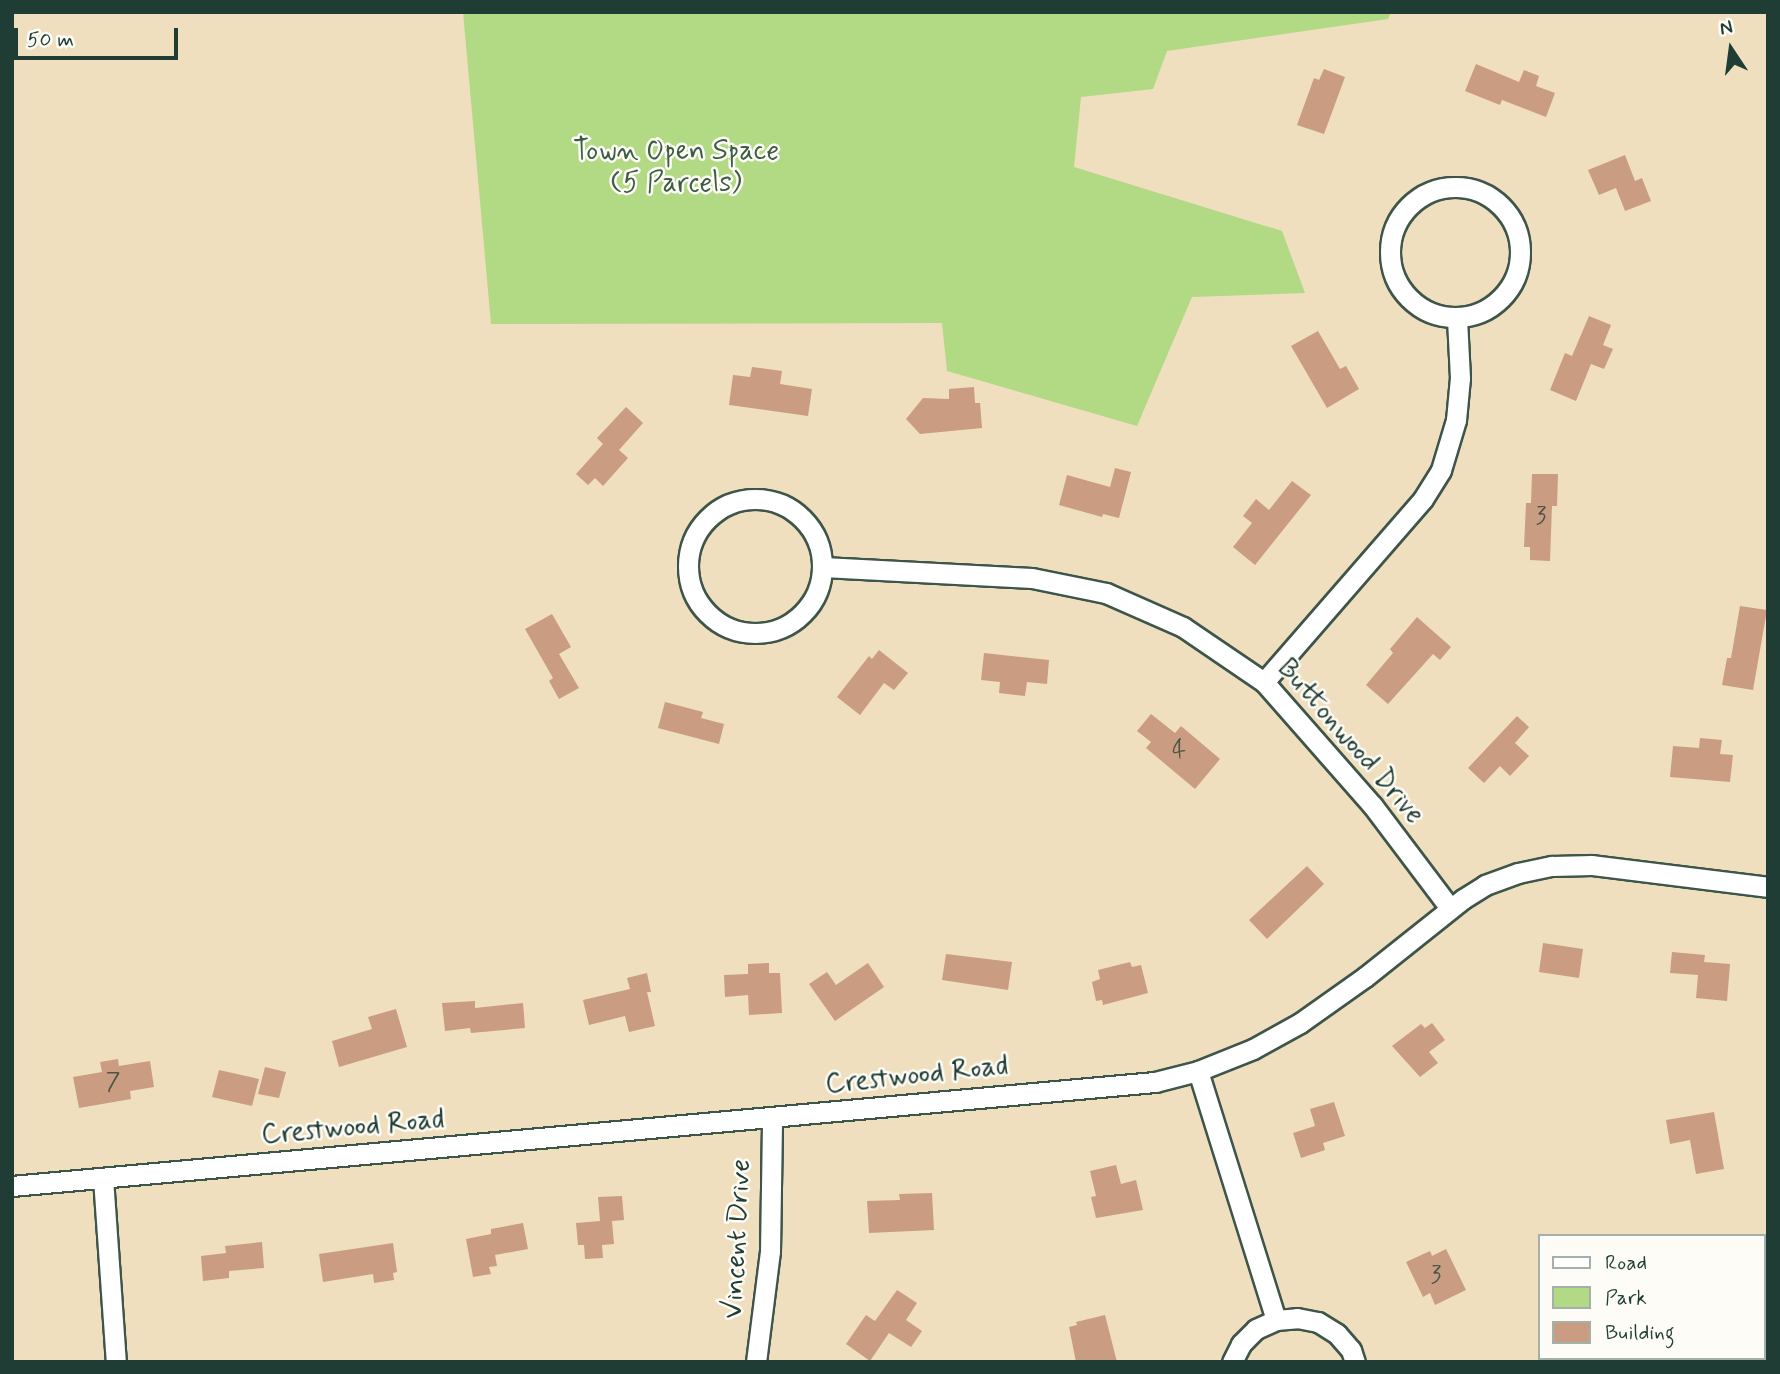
<!DOCTYPE html>
<style>
body{margin:0}
#map{position:relative;width:1780px;height:1374px;overflow:hidden;background:#efdfbf;font-family:Mynerve,sans-serif}
div>[style]{position:absolute}
[style*='--x']{left:calc(var(--x)*1px);top:calc(var(--y)*1px);width:calc(var(--w)*1px);rotate:calc(var(--a)*1deg)}
.green>*{inset:0;background:#b2d983}
.building>*{inset:0;background:#ca9c82}
.roads{filter:drop-shadow(2px 0 #3e5549) drop-shadow(-2px 0 #3e5549) drop-shadow(0 2px #3e5549) drop-shadow(0 -2px #3e5549)}
.street>*{height:19px;margin:-9.5px;padding:0 9.5px;transform-origin:9.5px;border-radius:9.5px;background:#fff}
.street>.ring{margin:-9.5px;padding:0;box-sizing:content-box;background:none;border:19px solid #fff;border-radius:50%}
span{translate:-50% -50%;white-space:nowrap;text-align:center;line-height:1.15;-webkit-text-stroke:5px #fdfcf7;paint-order:stroke}
.number-label{font-size:24px;color:#4a5548}
.number-label span{-webkit-text-stroke-width:0}
.park-label{font-size:28px;color:#3c5c44}
.street-label{font-size:28px;color:#1f3d34}
.frame{position:absolute;inset:0;border:14px solid #1f3d34;pointer-events:none}
.legend{position:absolute;left:1538px;top:1234px;width:228px;height:126px;box-sizing:border-box;background:#fdfcf7;border:2px solid #a4b0a9;margin:0;padding:9px 12px;list-style:none;font-size:21px;color:#1f3d34}
.legend li{display:flex;align-items:center;gap:14px;height:35px}
.legend b{width:35px;border:2px solid #a4b0a9}
.north{position:absolute;left:1696px;top:14px;width:70px;height:70px;-webkit-text-stroke:5px #fdfcf7;paint-order:stroke;rotate:347deg;font-size:19px;font-weight:700;line-height:28px;text-align:center;color:#1f3d34}
.north::after{content:'';display:block;margin:auto;width:24px;height:32px;background:#1f3d34;clip-path:polygon(50% 0,100% 100%,50% 72%,0 100%)}
.scale{position:absolute;left:14px;top:28px;width:164px;height:32px;box-sizing:border-box;border:4px solid #1f3d34;border-top:0;padding-left:9px;font-size:21px;line-height:24px;white-space:nowrap;color:#1f3d34;-webkit-text-stroke:5px #fdfcf7;paint-order:stroke}
</style>
<div id="map">
<div class="green">
<i style="clip-path:polygon(463px 12px,1391px 12px,1388px 19px,1167px 51px,1153px 89px,1081px 97px,1074px 167px,1282px 231px,1305px 293px,1192px 297px,1137px 426px,947px 371px,942px 323px,491px 324px)"></i>
</div>
<div class="building">
<i style="clip-path:polygon(1476px 64px,1519px 82px,1524px 70px,1539px 76px,1536px 86px,1555px 93px,1546px 117px,1502px 100px,1500px 105px,1465px 91px)"></i>
<i style="clip-path:polygon(1324px 69px,1345px 77px,1324px 134px,1297px 125px,1314px 78px,1319px 80px)"></i>
<i style="clip-path:polygon(1625px 155px,1635px 181px,1642px 178px,1651px 201px,1625px 211px,1616px 188px,1599px 195px,1588px 170px)"></i>
<i style="clip-path:polygon(1589px 316px,1611px 325px,1603px 345px,1613px 349px,1604px 369px,1591px 364px,1576px 401px,1550px 390px,1565px 353px,1572px 356px)"></i>
<i style="clip-path:polygon(1318px 331px,1340px 369px,1346px 366px,1359px 389px,1327px 408px,1291px 346px)"></i>
<i style="clip-path:polygon(752px 367px,782px 371px,780px 384px,812px 389px,808px 416px,729px 405px,733px 375px,750px 377px)"></i>
<i style="clip-path:polygon(974px 387px,975px 403px,980px 403px,982px 428px,920px 434px,906px 419px,923px 398px,949px 399px,949px 389px)"></i>
<i style="clip-path:polygon(626px 407px,643px 423px,619px 450px,628px 458px,603px 486px,595px 478px,588px 485px,576px 474px,603px 444px,597px 438px)"></i>
<i style="clip-path:polygon(1115px 468px,1131px 472px,1119px 518px,1103px 514px,1102px 517px,1059px 505px,1067px 475px,1110px 487px)"></i>
<i style="clip-path:polygon(1532px 474px,1558px 474px,1557px 506px,1552px 506px,1550px 561px,1530px 560px,1530px 547px,1524px 547px,1526px 503px,1531px 503px)"></i>
<i style="clip-path:polygon(1292px 481px,1311px 495px,1255px 565px,1233px 547px,1252px 523px,1243px 516px,1256px 499px,1269px 510px)"></i>
<i style="clip-path:polygon(1740px 606px,1767px 610px,1753px 690px,1722px 685px,1727px 658px,1731px 658px)"></i>
<i style="clip-path:polygon(552px 614px,571px 647px,559px 654px,579px 688px,559px 699px,549px 681px,553px 678px,525px 629px)"></i>
<i style="clip-path:polygon(1417px 617px,1451px 647px,1440px 660px,1433px 654px,1388px 704px,1366px 685px,1393px 653px,1390px 649px)"></i>
<i style="clip-path:polygon(879px 650px,908px 673px,894px 690px,884px 683px,860px 715px,837px 697px,869px 656px,872px 659px)"></i>
<i style="clip-path:polygon(984px 653px,1049px 660px,1047px 684px,1027px 682px,1025px 696px,999px 693px,1000px 682px,981px 680px)"></i>
<i style="clip-path:polygon(665px 702px,703px 712px,701px 718px,724px 724px,719px 744px,658px 728px)"></i>
<i style="clip-path:polygon(1151px 714px,1175px 733px,1181px 726px,1220px 759px,1195px 789px,1146px 748px,1151px 742px,1137px 731px)"></i>
<i style="clip-path:polygon(1517px 716px,1529px 727px,1515px 743px,1529px 756px,1510px 776px,1500px 766px,1484px 783px,1468px 768px)"></i>
<i style="clip-path:polygon(1700px 738px,1722px 740px,1720px 754px,1733px 755px,1730px 782px,1670px 777px,1673px 746px,1699px 748px)"></i>
<i style="clip-path:polygon(1307px 866px,1324px 884px,1267px 939px,1249px 920px)"></i>
<i style="clip-path:polygon(1543px 943px,1583px 949px,1579px 978px,1539px 972px)"></i>
<i style="clip-path:polygon(1672px 952px,1705px 955px,1704px 962px,1730px 964px,1727px 1001px,1696px 998px,1698px 975px,1670px 973px)"></i>
<i style="clip-path:polygon(946px 954px,1012px 962px,1008px 990px,942px 980px)"></i>
<i style="clip-path:polygon(1130px 962px,1132px 967px,1141px 965px,1148px 993px,1103px 1005px,1102px 1000px,1096px 1001px,1092px 982px,1100px 979px,1098px 970px)"></i>
<i style="clip-path:polygon(769px 963px,769px 973px,780px 973px,782px 1013px,749px 1015px,748px 995px,725px 997px,724px 975px,748px 974px,748px 964px)"></i>
<i style="clip-path:polygon(868px 963px,884px 987px,835px 1021px,809px 984px,827px 972px,836px 985px)"></i>
<i style="clip-path:polygon(647px 973px,651px 992px,647px 992px,655px 1026px,629px 1032px,625px 1016px,589px 1025px,583px 1000px,630px 989px,627px 978px)"></i>
<i style="clip-path:polygon(475px 1001px,475px 1008px,523px 1003px,525px 1028px,471px 1033px,470px 1028px,445px 1031px,442px 1003px)"></i>
<i style="clip-path:polygon(396px 1009px,407px 1047px,339px 1067px,332px 1041px,372px 1029px,368px 1017px)"></i>
<i style="clip-path:polygon(1432px 1023px,1445px 1040px,1429px 1052px,1438px 1063px,1420px 1077px,1392px 1046px,1421px 1024px,1425px 1028px)"></i>
<i style="clip-path:polygon(118px 1059px,119px 1066px,150px 1061px,154px 1087px,130px 1091px,131px 1099px,79px 1108px,73px 1077px,102px 1072px,100px 1062px)"></i>
<i style="clip-path:polygon(265px 1067px,286px 1072px,279px 1098px,258px 1094px)"></i>
<i style="clip-path:polygon(219px 1070px,259px 1079px,252px 1106px,212px 1097px)"></i>
<i style="clip-path:polygon(1334px 1102px,1345px 1136px,1323px 1143px,1325px 1150px,1301px 1158px,1293px 1133px,1315px 1126px,1310px 1109px)"></i>
<i style="clip-path:polygon(1714px 1112px,1724px 1169px,1696px 1174px,1690px 1140px,1670px 1144px,1666px 1120px)"></i>
<i style="clip-path:polygon(1116px 1165px,1121px 1184px,1136px 1180px,1143px 1210px,1096px 1218px,1091px 1197px,1096px 1196px,1090px 1171px)"></i>
<i style="clip-path:polygon(932px 1193px,934px 1230px,869px 1233px,867px 1201px,900px 1200px,899px 1194px)"></i>
<i style="clip-path:polygon(622px 1196px,624px 1220px,612px 1221px,614px 1244px,602px 1245px,603px 1258px,585px 1259px,584px 1245px,578px 1245px,576px 1223px,600px 1221px,598px 1197px)"></i>
<i style="clip-path:polygon(523px 1223px,528px 1249px,495px 1255px,497px 1266px,489px 1267px,491px 1274px,473px 1277px,466px 1239px,491px 1234px,491px 1229px)"></i>
<i style="clip-path:polygon(262px 1242px,264px 1268px,229px 1271px,229px 1278px,203px 1281px,201px 1256px,226px 1253px,225px 1246px)"></i>
<i style="clip-path:polygon(393px 1243px,397px 1272px,393px 1273px,394px 1280px,374px 1283px,373px 1274px,323px 1282px,319px 1254px)"></i>
<i style="clip-path:polygon(1446px 1249px,1466px 1290px,1435px 1305px,1430px 1293px,1423px 1297px,1406px 1262px,1430px 1251px,1432px 1256px)"></i>
<i style="clip-path:polygon(897px 1290px,917px 1303px,906px 1320px,922px 1331px,911px 1347px,889px 1333px,870px 1361px,846px 1344px,866px 1315px,875px 1321px)"></i>
<i style="clip-path:polygon(1105px 1315px,1117px 1362px,1076px 1362px,1069px 1327px,1077px 1325px,1076px 1322px)"></i>
</div>
<div class="roads">
<div class="street">
<i class="ring" style="left:1390px;top:187px;width:111px;height:111px"></i>
<i class="ring" style="left:688px;top:499px;width:115px;height:115px"></i>
<i style="--x:823;--y:567;--w:209;--a:3"></i>
<i style="--x:1032;--y:578;--w:76;--a:11.5"></i>
<i style="--x:1106;--y:593;--w:84;--a:23.8"></i>
<i style="--x:1183;--y:627;--w:98;--a:34.2"></i>
<i style="--x:1264;--y:682;--w:165;--a:48.7"></i>
<i style="--x:1373;--y:806;--w:128;--a:53"></i>
<i style="--x:1264;--y:682;--w:242;--a:-49"></i>
<i style="--x:1423;--y:499;--w:34;--a:-58"></i>
<i style="--x:1441;--y:470;--w:52;--a:-73.3"></i>
<i style="--x:1456;--y:420;--w:42;--a:-84.6"></i>
<i style="--x:1460;--y:378;--w:60;--a:-92.9"></i>
<i style="--x:1198;--y:1071;--w:261;--a:72.6"></i>
<i style="--x:103;--y:1178;--w:184;--a:86"></i>
<i style="--x:12;--y:1186;--w:1148;--a:-5.2"></i>
<i style="--x:1155;--y:1082;--w:44;--a:-14.3"></i>
<i style="--x:1198;--y:1071;--w:59;--a:-21.8"></i>
<i style="--x:1253;--y:1049;--w:54;--a:-29"></i>
<i style="--x:1300;--y:1023;--w:80;--a:-35.3"></i>
<i style="--x:1365;--y:977;--w:125;--a:-38.5"></i>
<i style="--x:1463;--y:899;--w:26;--a:-32"></i>
<i style="--x:1485;--y:885;--w:35;--a:-20"></i>
<i style="--x:1518;--y:873;--w:35;--a:-12"></i>
<i style="--x:1552;--y:866;--w:40;--a:-1.4"></i>
<i style="--x:1592;--y:865;--w:177;--a:7.1"></i>
<i style="--x:756;--y:1362;--w:112;--a:-82.8"></i>
<i style="--x:770;--y:1251;--w:132;--a:-89.1"></i>
<i style="--x:1232;--y:1362;--w:20;--a:-63"></i>
<i style="--x:1241;--y:1344;--w:21;--a:-45"></i>
<i style="--x:1256;--y:1329;--w:22;--a:-24"></i>
<i style="--x:1276;--y:1320;--w:21;--a:-5"></i>
<i style="--x:1297;--y:1318;--w:21;--a:11"></i>
<i style="--x:1318;--y:1322;--w:22;--a:32"></i>
<i style="--x:1337;--y:1334;--w:21;--a:49"></i>
<i style="--x:1351;--y:1350;--w:13;--a:72"></i>
</div>
</div>
<div class="number-label">
<span style="left:1541px;top:517px">3</span>
<span style="left:1179px;top:751px">4</span>
<span style="left:113px;top:1083px">7</span>
<span style="left:1436px;top:1276px">3</span>
</div>
<div class="park-label">
<span style="left:676px;top:168px">Town Open Space<br>(5 Parcels)</span>
</div>
<div class="street-label">
<span style="left:1350px;top:742px;rotate:49deg">Buttonwood Drive</span>
<span style="left:917px;top:1076px;rotate:-6deg">Crestwood Road</span>
<span style="left:353px;top:1128px;rotate:-5deg">Crestwood Road</span>
<span style="left:738px;top:1239px;rotate:-87deg">Vincent Drive</span>
</div>
<div class="frame"></div>
<ul class="legend">
<li><b style="height:9px;background:#fff"></b>Road</li>
<li><b style="height:19px;background:#b2d983"></b>Park</li>
<li><b style="height:19px;background:#ca9c82"></b>Building</li>
</ul>
<div class="north">N</div>
<div class="scale">50 m</div>
</div>
